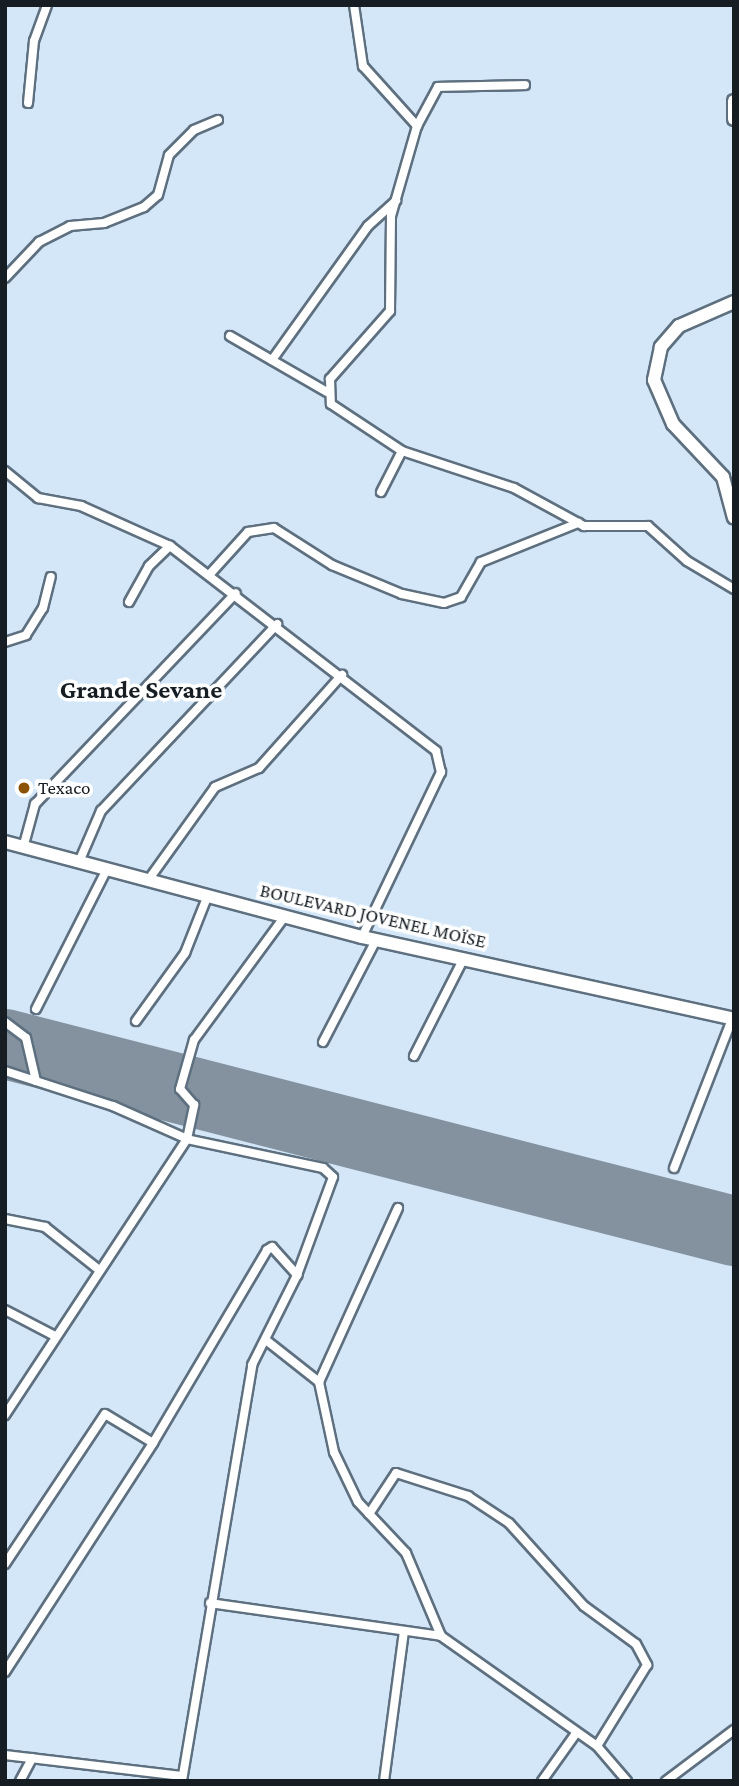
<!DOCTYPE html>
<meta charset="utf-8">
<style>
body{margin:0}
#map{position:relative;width:739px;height:1786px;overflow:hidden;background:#d3e7f9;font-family:"Crimson Pro",serif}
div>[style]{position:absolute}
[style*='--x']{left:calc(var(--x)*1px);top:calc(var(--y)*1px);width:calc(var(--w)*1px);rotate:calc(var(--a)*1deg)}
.runway>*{height:70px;margin:-35px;padding:0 35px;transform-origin:35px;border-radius:35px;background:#84929f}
.roads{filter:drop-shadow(2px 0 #5e707f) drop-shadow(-2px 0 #5e707f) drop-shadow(0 2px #5e707f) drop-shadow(0 -2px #5e707f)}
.minor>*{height:8px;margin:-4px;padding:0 4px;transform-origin:4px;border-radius:4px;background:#fff}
.primary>*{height:12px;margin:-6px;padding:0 6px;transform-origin:6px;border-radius:6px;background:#fff}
.dots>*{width:19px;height:19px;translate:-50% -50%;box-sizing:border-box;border:4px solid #fff;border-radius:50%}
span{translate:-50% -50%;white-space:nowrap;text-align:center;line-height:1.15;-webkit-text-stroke:7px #fff;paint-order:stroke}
.poi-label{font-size:19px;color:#161d23}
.left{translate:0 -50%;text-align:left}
.street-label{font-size:19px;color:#161d23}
.district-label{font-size:26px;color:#161d23;font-weight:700}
.frame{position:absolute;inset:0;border:7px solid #161d23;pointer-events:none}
</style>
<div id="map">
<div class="runway">
<i style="--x:5;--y:1044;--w:753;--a:14.39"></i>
</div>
<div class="roads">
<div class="minor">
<i style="--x:354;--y:5;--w:62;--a:81.6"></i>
<i style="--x:363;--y:66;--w:81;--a:48"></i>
<i style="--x:417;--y:126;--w:94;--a:106.1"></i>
<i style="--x:391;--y:216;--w:95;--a:90.6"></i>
<i style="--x:390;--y:311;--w:91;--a:131.4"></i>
<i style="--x:330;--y:379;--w:25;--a:88"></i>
<i style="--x:331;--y:404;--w:85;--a:33.5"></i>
<i style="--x:402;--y:451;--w:118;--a:18.3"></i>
<i style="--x:514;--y:488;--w:80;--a:28.5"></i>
<i style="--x:584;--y:526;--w:64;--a:0"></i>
<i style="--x:648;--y:526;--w:52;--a:41.9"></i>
<i style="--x:687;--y:561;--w:55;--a:30.8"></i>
<i style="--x:28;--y:103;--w:62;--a:-84.5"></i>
<i style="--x:34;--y:41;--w:38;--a:-70"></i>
<i style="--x:417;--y:126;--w:44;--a:-61.7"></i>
<i style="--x:438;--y:87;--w:87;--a:-1.3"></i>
<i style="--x:5;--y:278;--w:50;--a:-46.6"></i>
<i style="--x:39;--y:242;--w:35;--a:-27"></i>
<i style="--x:70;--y:226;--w:34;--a:-5"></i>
<i style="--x:104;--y:223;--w:43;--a:-21.8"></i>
<i style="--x:144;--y:207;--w:18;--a:-41"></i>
<i style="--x:158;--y:195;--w:41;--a:-74.6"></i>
<i style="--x:169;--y:155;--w:35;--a:-45"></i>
<i style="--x:194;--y:130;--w:26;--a:-23"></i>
<i style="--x:230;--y:336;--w:112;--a:30"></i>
<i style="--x:272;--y:360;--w:165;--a:-54.4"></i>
<i style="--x:368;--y:226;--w:38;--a:-42"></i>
<i style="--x:5;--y:471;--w:43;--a:39.3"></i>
<i style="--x:38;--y:498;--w:44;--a:10.5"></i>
<i style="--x:81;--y:506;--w:98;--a:24.2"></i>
<i style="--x:170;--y:546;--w:336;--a:37.6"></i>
<i style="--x:436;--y:751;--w:22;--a:77"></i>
<i style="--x:441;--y:772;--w:183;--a:115.6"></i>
<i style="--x:381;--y:492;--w:46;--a:-62.9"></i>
<i style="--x:209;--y:575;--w:58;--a:-47.8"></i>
<i style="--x:248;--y:532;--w:26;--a:-9"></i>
<i style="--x:274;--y:528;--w:69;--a:32.5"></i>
<i style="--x:332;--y:565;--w:76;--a:22.5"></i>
<i style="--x:402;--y:594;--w:43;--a:12.1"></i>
<i style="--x:444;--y:603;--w:18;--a:-19"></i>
<i style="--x:461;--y:597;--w:40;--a:-60.3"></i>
<i style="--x:481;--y:562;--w:105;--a:-21.9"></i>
<i style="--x:129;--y:602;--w:41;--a:-60.9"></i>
<i style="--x:149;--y:566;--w:29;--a:-44"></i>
<i style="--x:5;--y:642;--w:22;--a:-18"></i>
<i style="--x:26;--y:635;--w:32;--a:-58"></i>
<i style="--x:43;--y:608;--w:32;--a:-76"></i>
<i style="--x:23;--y:848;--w:46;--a:-74.7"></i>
<i style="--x:35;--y:804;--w:291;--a:-46.4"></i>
<i style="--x:79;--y:862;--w:56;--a:-66.7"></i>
<i style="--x:101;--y:811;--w:257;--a:-46.7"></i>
<i style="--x:149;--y:879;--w:113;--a:-54.3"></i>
<i style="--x:215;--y:787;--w:48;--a:-23.4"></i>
<i style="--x:259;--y:768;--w:125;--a:-48.3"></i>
<i style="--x:36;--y:1009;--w:157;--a:-63.1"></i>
<i style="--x:136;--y:1021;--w:84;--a:-54.2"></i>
<i style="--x:185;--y:953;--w:62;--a:-68.4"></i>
<i style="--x:5;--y:1022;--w:26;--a:37"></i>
<i style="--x:26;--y:1038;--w:44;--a:76.9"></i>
<i style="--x:323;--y:1042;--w:115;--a:-62.5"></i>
<i style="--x:414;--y:1056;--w:110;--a:-63"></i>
<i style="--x:5;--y:1071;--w:114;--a:18"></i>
<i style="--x:113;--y:1106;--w:81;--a:24"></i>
<i style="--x:187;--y:1139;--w:331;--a:123.4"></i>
<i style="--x:674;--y:1168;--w:160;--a:-68.7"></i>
<i style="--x:398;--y:1208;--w:191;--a:114.4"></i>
<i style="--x:319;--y:1382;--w:72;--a:77.9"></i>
<i style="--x:334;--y:1452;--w:55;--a:64.4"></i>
<i style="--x:358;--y:1502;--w:70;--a:46.7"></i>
<i style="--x:406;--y:1553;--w:90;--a:67.1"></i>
<i style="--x:441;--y:1636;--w:191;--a:35.2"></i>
<i style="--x:597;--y:1746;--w:46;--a:49.4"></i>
<i style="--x:5;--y:1219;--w:41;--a:11.3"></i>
<i style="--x:45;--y:1227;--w:69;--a:38.5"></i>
<i style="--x:5;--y:1310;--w:56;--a:27.5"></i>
<i style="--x:266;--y:1340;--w:68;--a:38.4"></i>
<i style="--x:369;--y:1514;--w:49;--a:-56.6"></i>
<i style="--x:396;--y:1473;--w:76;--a:17.7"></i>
<i style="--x:468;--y:1496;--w:49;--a:33.4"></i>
<i style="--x:509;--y:1523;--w:112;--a:47.9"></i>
<i style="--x:584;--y:1606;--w:64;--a:36.2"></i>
<i style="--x:636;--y:1644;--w:24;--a:62"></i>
<i style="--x:647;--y:1665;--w:95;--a:121.7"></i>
<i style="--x:5;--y:1564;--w:180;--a:-56.3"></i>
<i style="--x:105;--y:1414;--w:56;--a:31.1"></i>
<i style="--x:210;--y:1603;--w:233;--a:8.1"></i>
<i style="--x:5;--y:1672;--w:273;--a:-57.1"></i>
<i style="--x:153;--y:1443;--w:224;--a:-59.4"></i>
<i style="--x:267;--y:1250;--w:6;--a:-31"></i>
<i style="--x:272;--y:1247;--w:38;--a:48"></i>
<i style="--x:5;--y:1755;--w:178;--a:6.8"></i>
<i style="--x:20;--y:1781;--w:26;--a:-62"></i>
<i style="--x:182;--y:1781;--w:422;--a:-80.4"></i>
<i style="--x:252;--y:1365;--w:101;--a:-63.4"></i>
<i style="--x:297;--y:1275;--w:104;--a:-69.8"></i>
<i style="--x:333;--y:1177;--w:13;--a:-138"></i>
<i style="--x:323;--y:1168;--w:139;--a:-168"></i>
<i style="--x:187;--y:1139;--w:35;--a:-78"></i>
<i style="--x:194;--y:1105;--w:21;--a:-131"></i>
<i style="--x:180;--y:1089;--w:51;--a:-74.1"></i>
<i style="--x:194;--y:1040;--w:154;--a:-53.7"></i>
<i style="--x:384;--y:1781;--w:151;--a:-82.4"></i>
<i style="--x:542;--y:1781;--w:60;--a:-54.5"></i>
<i style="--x:666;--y:1781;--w:85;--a:-36.9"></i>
</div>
<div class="primary">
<i style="--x:734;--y:101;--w:18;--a:90"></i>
<i style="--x:734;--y:302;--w:60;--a:156.4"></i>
<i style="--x:679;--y:326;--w:28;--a:131"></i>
<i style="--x:661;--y:347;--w:34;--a:102"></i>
<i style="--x:654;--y:380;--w:48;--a:66.6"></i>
<i style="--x:673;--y:424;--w:73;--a:46.7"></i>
<i style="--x:723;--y:477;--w:42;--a:75"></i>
<i style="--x:5;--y:842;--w:369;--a:14.9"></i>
<i style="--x:362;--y:937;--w:381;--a:12.4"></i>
</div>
</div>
<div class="dots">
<i style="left:24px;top:788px;background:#8b5308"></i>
</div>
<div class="poi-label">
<span class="left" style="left:38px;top:788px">Texaco</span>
</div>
<div class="street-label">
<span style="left:373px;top:916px;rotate:13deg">BOULEVARD JOVENEL MOÏSE</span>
</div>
<div class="district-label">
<span style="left:141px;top:690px">Grande Sevane</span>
</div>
<div class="frame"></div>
</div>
